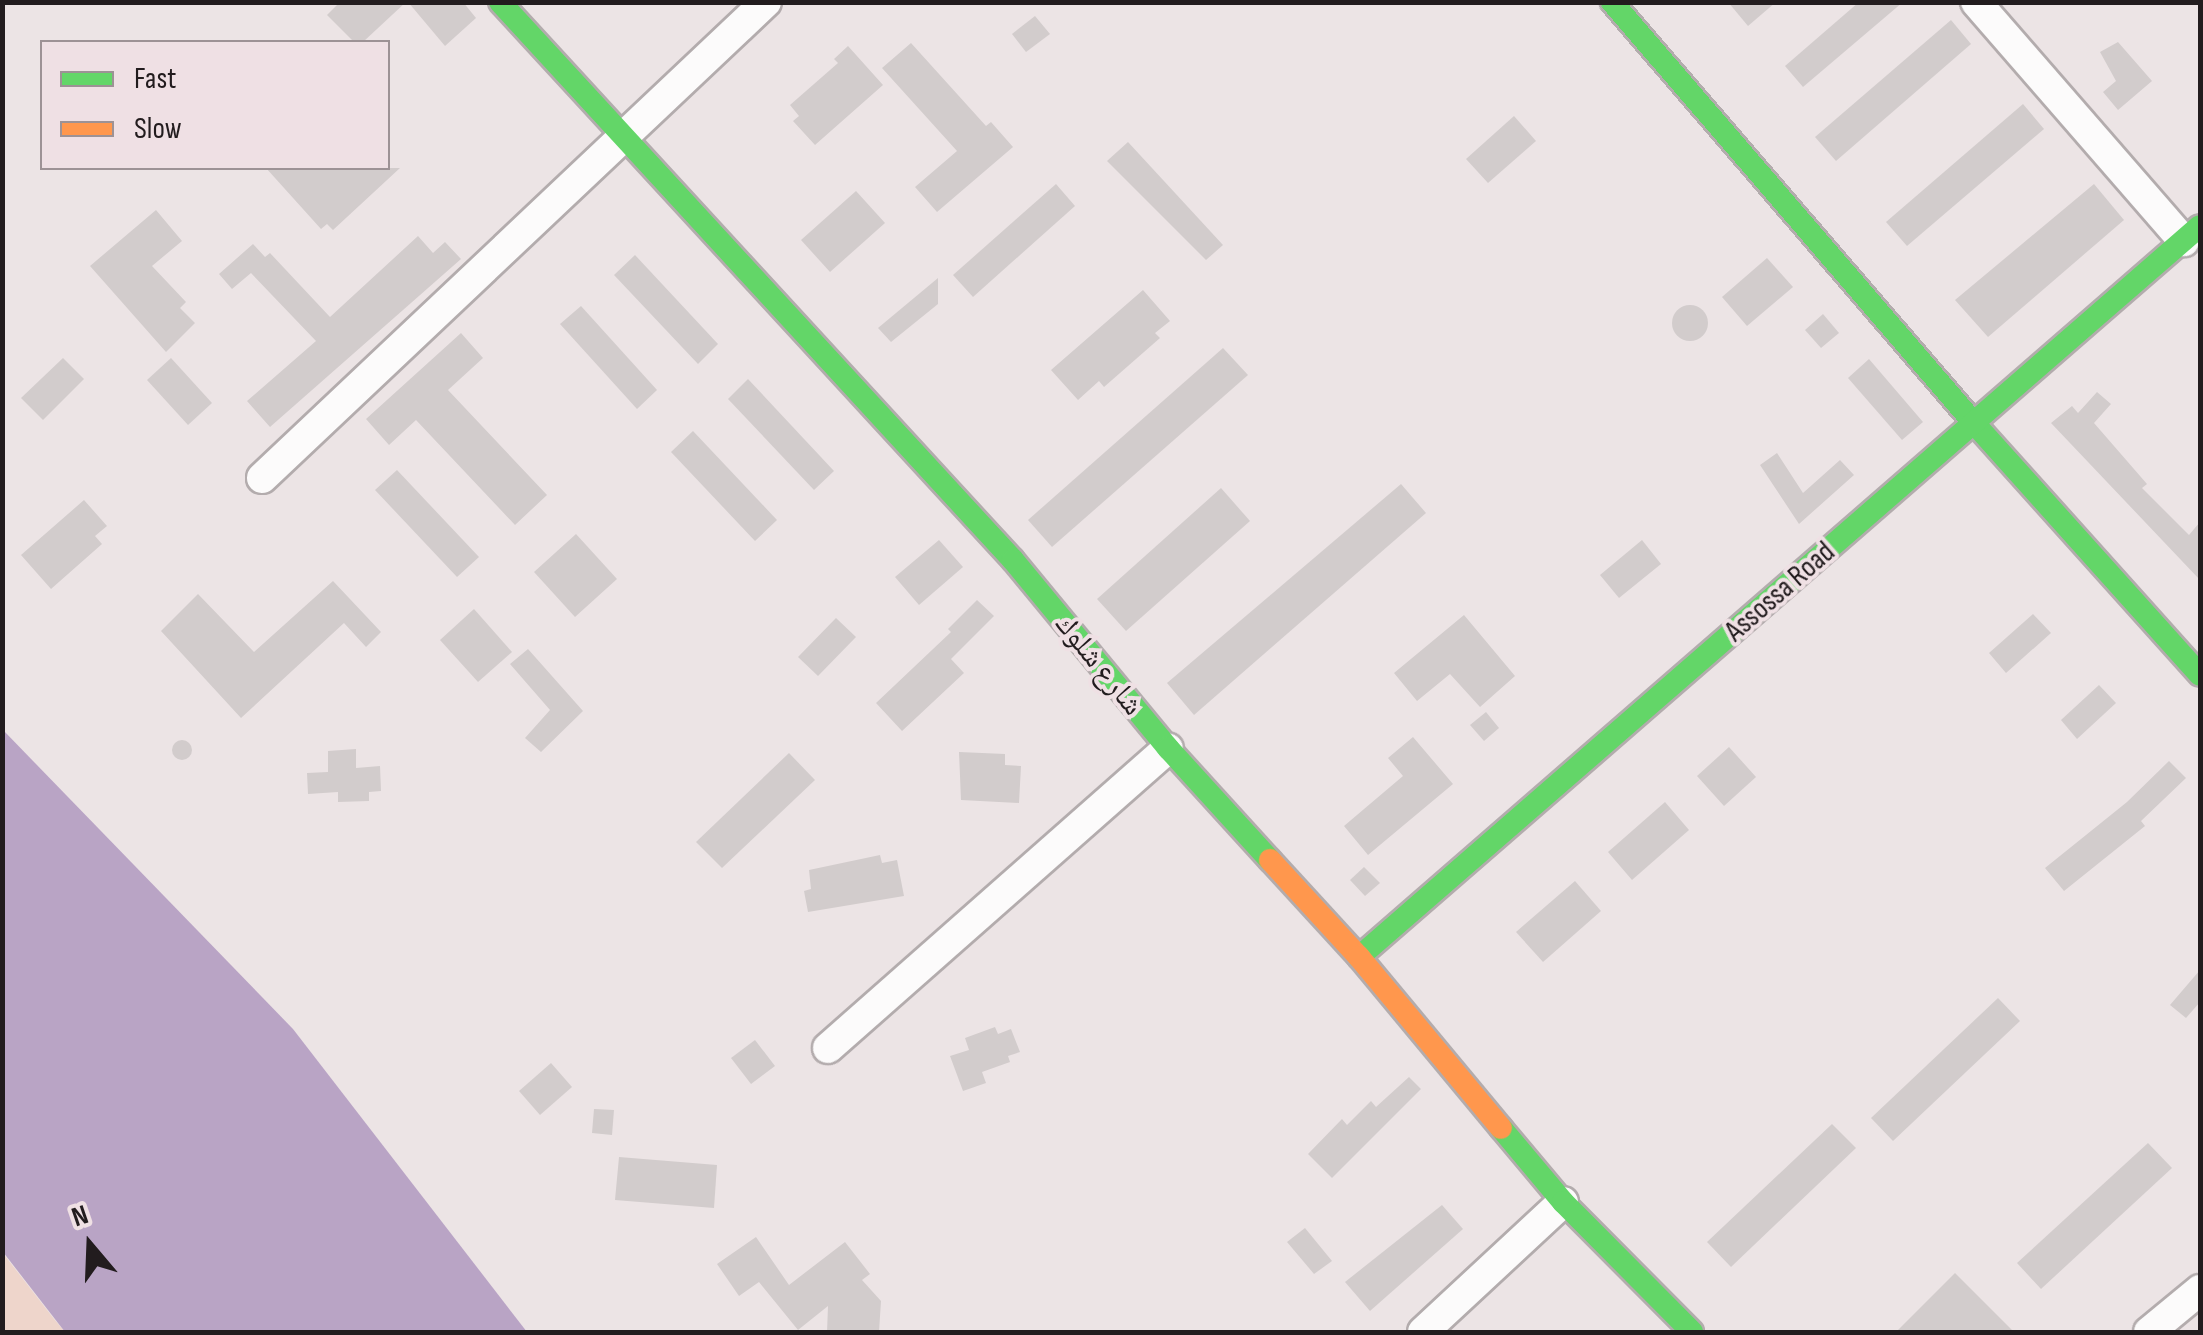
<!DOCTYPE html>
<meta charset="utf-8">
<style>
body{margin:0}
#map{position:relative;width:2203px;height:1335px;overflow:hidden;background:#ece4e5;font-family:"Sofia Sans Condensed","Noto Naskh Arabic",sans-serif}
div>[style]{position:absolute}
[style*='--x']{left:calc(var(--x)*1px);top:calc(var(--y)*1px);width:calc(var(--w)*1px);rotate:calc(var(--a)*1deg)}
.green>*{inset:0;background:#eed5cb}
.water>*{inset:0;background:#b9a4c5}
.building>*{inset:0;background:#d2cccc}
.round{border-radius:50%}
.roads{filter:drop-shadow(2px 0 #b3acad) drop-shadow(-2px 0 #b3acad) drop-shadow(0 2px #b3acad) drop-shadow(0 -2px #b3acad)}
.street>*{height:30px;margin:-15px;padding:0 15px;transform-origin:15px;border-radius:15px;background:#fcfbfb}
.fast>*{height:22px;margin:-11px;padding:0 11px;transform-origin:11px;border-radius:11px;background:#63d668}
.slow>*{height:22px;margin:-11px;padding:0 11px;transform-origin:11px;border-radius:11px;background:#ff974d}
span{translate:-50% -50%;white-space:nowrap;text-align:center;line-height:1.15;-webkit-text-stroke:8px #efe0e4;paint-order:stroke}
.street-label{font-size:30px;color:#221c1e}
.frame{position:absolute;inset:0;border:5px solid #221c1e;pointer-events:none}
.legend{position:absolute;left:40px;top:40px;width:350px;height:130px;box-sizing:border-box;background:#efe0e4;border:2px solid #9d9295;margin:0;padding:12px 18px;list-style:none;font-size:30px;color:#221c1e}
.legend li{display:flex;align-items:center;gap:20px;height:50px}
.legend b{width:50px;border:2px solid #9d9295}
.north{position:absolute;left:40px;top:1195px;width:100px;height:100px;-webkit-text-stroke:8px #efe0e4;paint-order:stroke;rotate:341deg;font-size:28px;font-weight:700;line-height:40px;text-align:center;color:#221c1e}
.north::after{content:'';display:block;margin:auto;width:35px;height:45px;background:#221c1e;clip-path:polygon(50% 0,100% 100%,50% 72%,0 100%)}
</style>
<div id="map">
<div class="green">
<i style="clip-path:polygon(2px 1252px,54px 1319px,65px 1332px,3px 1332px)"></i>
</div>
<div class="water">
<i style="clip-path:polygon(3px 730px,293px 1029px,527px 1332px,65px 1332px,3px 1252px)"></i>
</div>
<div class="building">
<i style="clip-path:polygon(340px 2px,406px 2px,363px 42px,354px 42px,327px 15px)"></i>
<i style="clip-path:polygon(408px 2px,463px 2px,476px 18px,445px 46px)"></i>
<i style="clip-path:polygon(1728px 2px,1776px 2px,1748px 26px)"></i>
<i style="clip-path:polygon(1859px 2px,1903px 2px,1803px 87px,1785px 66px)"></i>
<i style="clip-path:polygon(1035px 16px,1050px 34px,1026px 52px,1012px 34px)"></i>
<i style="clip-path:polygon(1951px 20px,1971px 44px,1836px 161px,1815px 137px)"></i>
<i style="clip-path:polygon(2118px 42px,2152px 81px,2118px 110px,2103px 92px,2116px 81px,2100px 52px)"></i>
<i style="clip-path:polygon(911px 43px,986px 126px,991px 122px,1013px 147px,937px 212px,915px 187px,957px 151px,882px 68px)"></i>
<i style="clip-path:polygon(848px 46px,883px 85px,815px 145px,793px 121px,799px 116px,790px 105px,838px 63px,834px 59px)"></i>
<i style="clip-path:polygon(2023px 104px,2044px 129px,1907px 246px,1886px 222px)"></i>
<i style="clip-path:polygon(1514px 116px,1536px 141px,1488px 183px,1466px 159px)"></i>
<i style="clip-path:polygon(1128px 142px,1223px 245px,1206px 260px,1107px 161px)"></i>
<i style="clip-path:polygon(266px 168px,400px 168px,333px 230px,327px 224px,321px 229px)"></i>
<i style="clip-path:polygon(1056px 184px,1075px 206px,973px 297px,953px 275px)"></i>
<i style="clip-path:polygon(2094px 184px,2124px 220px,1988px 337px,1955px 300px)"></i>
<i style="clip-path:polygon(856px 191px,885px 223px,830px 272px,801px 240px)"></i>
<i style="clip-path:polygon(156px 210px,182px 241px,152px 266px,186px 302px,180px 308px,195px 323px,166px 352px,90px 266px)"></i>
<i style="clip-path:polygon(418px 236px,433px 253px,445px 242px,461px 259px,270px 427px,247px 401px,316px 341px,251px 273px,232px 289px,219px 274px,253px 244px,265px 257px,270px 253px,330px 317px)"></i>
<i style="clip-path:polygon(635px 255px,718px 344px,698px 364px,614px 275px)"></i>
<i style="clip-path:polygon(1767px 258px,1793px 287px,1747px 326px,1722px 297px)"></i>
<i style="clip-path:polygon(938px 278px,938px 304px,891px 342px,878px 328px)"></i>
<i style="clip-path:polygon(1143px 290px,1170px 321px,1155px 333px,1160px 338px,1104px 387px,1099px 381px,1078px 400px,1051px 370px)"></i>
<i class="round" style="left:1672px;top:305px;width:36px;height:36px"></i>
<i style="clip-path:polygon(581px 306px,657px 390px,637px 409px,560px 324px)"></i>
<i style="clip-path:polygon(1823px 314px,1839px 333px,1821px 348px,1805px 330px)"></i>
<i style="clip-path:polygon(461px 333px,483px 358px,448px 390px,547px 495px,515px 525px,416px 420px,389px 445px,366px 419px)"></i>
<i style="clip-path:polygon(1223px 348px,1248px 375px,1052px 547px,1028px 520px)"></i>
<i style="clip-path:polygon(63px 358px,84px 379px,43px 420px,21px 398px)"></i>
<i style="clip-path:polygon(171px 358px,212px 403px,188px 425px,147px 380px)"></i>
<i style="clip-path:polygon(1869px 359px,1923px 422px,1902px 440px,1848px 378px)"></i>
<i style="clip-path:polygon(748px 379px,834px 471px,814px 490px,728px 399px)"></i>
<i style="clip-path:polygon(2097px 392px,2111px 404px,2094px 423px,2147px 484px,2142px 488px,2189px 535px,2200px 522px,2200px 580px,2051px 423px,2072px 406px,2078px 413px)"></i>
<i style="clip-path:polygon(693px 431px,777px 520px,755px 541px,671px 452px)"></i>
<i style="clip-path:polygon(1777px 453px,1803px 493px,1840px 460px,1854px 475px,1799px 524px,1760px 465px)"></i>
<i style="clip-path:polygon(397px 470px,479px 557px,457px 577px,375px 490px)"></i>
<i style="clip-path:polygon(1401px 484px,1426px 513px,1194px 715px,1167px 683px)"></i>
<i style="clip-path:polygon(1221px 488px,1250px 521px,1126px 631px,1097px 599px)"></i>
<i style="clip-path:polygon(84px 500px,107px 526px,95px 536px,102px 544px,51px 589px,21px 555px)"></i>
<i style="clip-path:polygon(576px 534px,617px 579px,575px 617px,534px 572px)"></i>
<i style="clip-path:polygon(939px 540px,963px 567px,919px 605px,895px 577px)"></i>
<i style="clip-path:polygon(1642px 540px,1661px 564px,1619px 598px,1600px 575px)"></i>
<i style="clip-path:polygon(333px 581px,381px 632px,366px 647px,344px 623px,241px 718px,161px 631px,198px 594px,254px 652px)"></i>
<i style="clip-path:polygon(977px 600px,994px 616px,951px 659px,964px 673px,902px 731px,876px 703px,951px 632px,948px 629px)"></i>
<i style="clip-path:polygon(474px 609px,512px 652px,478px 682px,440px 640px)"></i>
<i style="clip-path:polygon(2033px 614px,2051px 633px,2006px 673px,1989px 653px)"></i>
<i style="clip-path:polygon(1464px 615px,1515px 676px,1480px 707px,1450px 674px,1417px 701px,1394px 673px)"></i>
<i style="clip-path:polygon(836px 618px,856px 637px,818px 676px,798px 657px)"></i>
<i style="clip-path:polygon(528px 649px,583px 711px,541px 752px,525px 738px,550px 710px,510px 664px)"></i>
<i style="clip-path:polygon(2099px 685px,2116px 703px,2077px 739px,2061px 720px)"></i>
<i style="clip-path:polygon(1486px 712px,1499px 728px,1484px 741px,1470px 725px)"></i>
<i style="clip-path:polygon(1413px 737px,1453px 784px,1368px 855px,1344px 826px,1403px 776px,1388px 758px)"></i>
<i class="round" style="left:172px;top:740px;width:20px;height:20px"></i>
<i style="clip-path:polygon(1729px 747px,1756px 777px,1724px 806px,1697px 776px)"></i>
<i style="clip-path:polygon(356px 749px,356px 768px,380px 766px,381px 791px,369px 792px,369px 801px,338px 802px,338px 792px,308px 794px,307px 773px,328px 772px,328px 751px)"></i>
<i style="clip-path:polygon(959px 752px,1005px 754px,1005px 765px,1021px 766px,1019px 803px,961px 800px)"></i>
<i style="clip-path:polygon(789px 753px,815px 780px,722px 868px,696px 842px)"></i>
<i style="clip-path:polygon(2169px 761px,2186px 778px,2141px 821px,2145px 826px,2064px 891px,2045px 868px,2127px 802px)"></i>
<i style="clip-path:polygon(1665px 802px,1689px 830px,1632px 880px,1608px 852px)"></i>
<i style="clip-path:polygon(880px 855px,882px 863px,897px 860px,904px 896px,808px 912px,804px 891px,811px 889px,809px 870px)"></i>
<i style="clip-path:polygon(1364px 867px,1380px 883px,1365px 896px,1350px 880px)"></i>
<i style="clip-path:polygon(1575px 881px,1601px 911px,1543px 962px,1516px 932px)"></i>
<i style="clip-path:polygon(2200px 970px,2200px 1002px,2186px 1018px,2170px 1005px)"></i>
<i style="clip-path:polygon(1998px 998px,2020px 1021px,1893px 1141px,1871px 1118px)"></i>
<i style="clip-path:polygon(995px 1027px,998px 1034px,1011px 1029px,1020px 1052px,1008px 1056px,1010px 1062px,982px 1072px,986px 1083px,963px 1091px,950px 1056px,969px 1050px,965px 1038px)"></i>
<i style="clip-path:polygon(755px 1040px,775px 1066px,751px 1084px,731px 1058px)"></i>
<i style="clip-path:polygon(551px 1063px,572px 1087px,540px 1115px,519px 1091px)"></i>
<i style="clip-path:polygon(1409px 1077px,1421px 1089px,1332px 1178px,1308px 1154px,1342px 1119px,1347px 1125px,1371px 1101px,1376px 1107px)"></i>
<i style="clip-path:polygon(594px 1109px,614px 1110px,612px 1135px,592px 1133px)"></i>
<i style="clip-path:polygon(1832px 1124px,1856px 1148px,1731px 1267px,1707px 1242px)"></i>
<i style="clip-path:polygon(2148px 1143px,2172px 1168px,2041px 1289px,2017px 1263px)"></i>
<i style="clip-path:polygon(619px 1157px,717px 1165px,714px 1208px,615px 1200px)"></i>
<i style="clip-path:polygon(1442px 1205px,1463px 1229px,1370px 1311px,1345px 1282px)"></i>
<i style="clip-path:polygon(1305px 1228px,1332px 1261px,1314px 1274px,1287px 1242px)"></i>
<i style="clip-path:polygon(756px 1237px,789px 1285px,845px 1242px,870px 1274px,862px 1280px,881px 1301px,879px 1332px,827px 1332px,828px 1306px,798px 1330px,759px 1282px,739px 1296px,717px 1264px)"></i>
<i style="clip-path:polygon(1955px 1273px,2014px 1332px,1896px 1332px)"></i>
</div>
<div class="roads">
<div class="street">
<i style="--x:1976;--y:2;--w:317;--a:49"></i>
<i style="--x:262;--y:478;--w:693;--a:-43.36"></i>
<i style="--x:828;--y:1048;--w:453;--a:-41.4"></i>
<i style="--x:1423;--y:1332;--w:191;--a:-42.9"></i>
<i style="--x:2149;--y:1332;--w:66;--a:-39.5"></i>
</div>
<div class="fast">
<i style="--x:500;--y:2;--w:758;--a:47.41"></i>
<i style="--x:1013;--y:560;--w:244;--a:50.5"></i>
<i style="--x:1168;--y:748;--w:151;--a:47.7"></i>
<i style="--x:1612;--y:2;--w:555;--a:49.31"></i>
<i style="--x:1974;--y:423;--w:338;--a:48.1"></i>
<i style="--x:1359;--y:957;--w:1114;--a:-41"></i>
<i style="--x:1501;--y:1128;--w:97;--a:50"></i>
<i style="--x:1563;--y:1202;--w:183;--a:45.2"></i>
</div>
<div class="slow">
<i style="--x:1270;--y:860;--w:132;--a:47.5"></i>
<i style="--x:1359;--y:957;--w:222;--a:50.3"></i>
</div>
</div>
<div class="street-label">
<span style="left:1780px;top:592px;rotate:-41deg">Assossa Road</span>
<span style="left:1099px;top:665px;rotate:51deg">شارع شلوك</span>
</div>
<div class="frame"></div>
<ul class="legend">
<li><b style="height:12px;background:#63d668"></b>Fast</li>
<li><b style="height:12px;background:#ff974d"></b>Slow</li>
</ul>
<div class="north">N</div>
</div>
